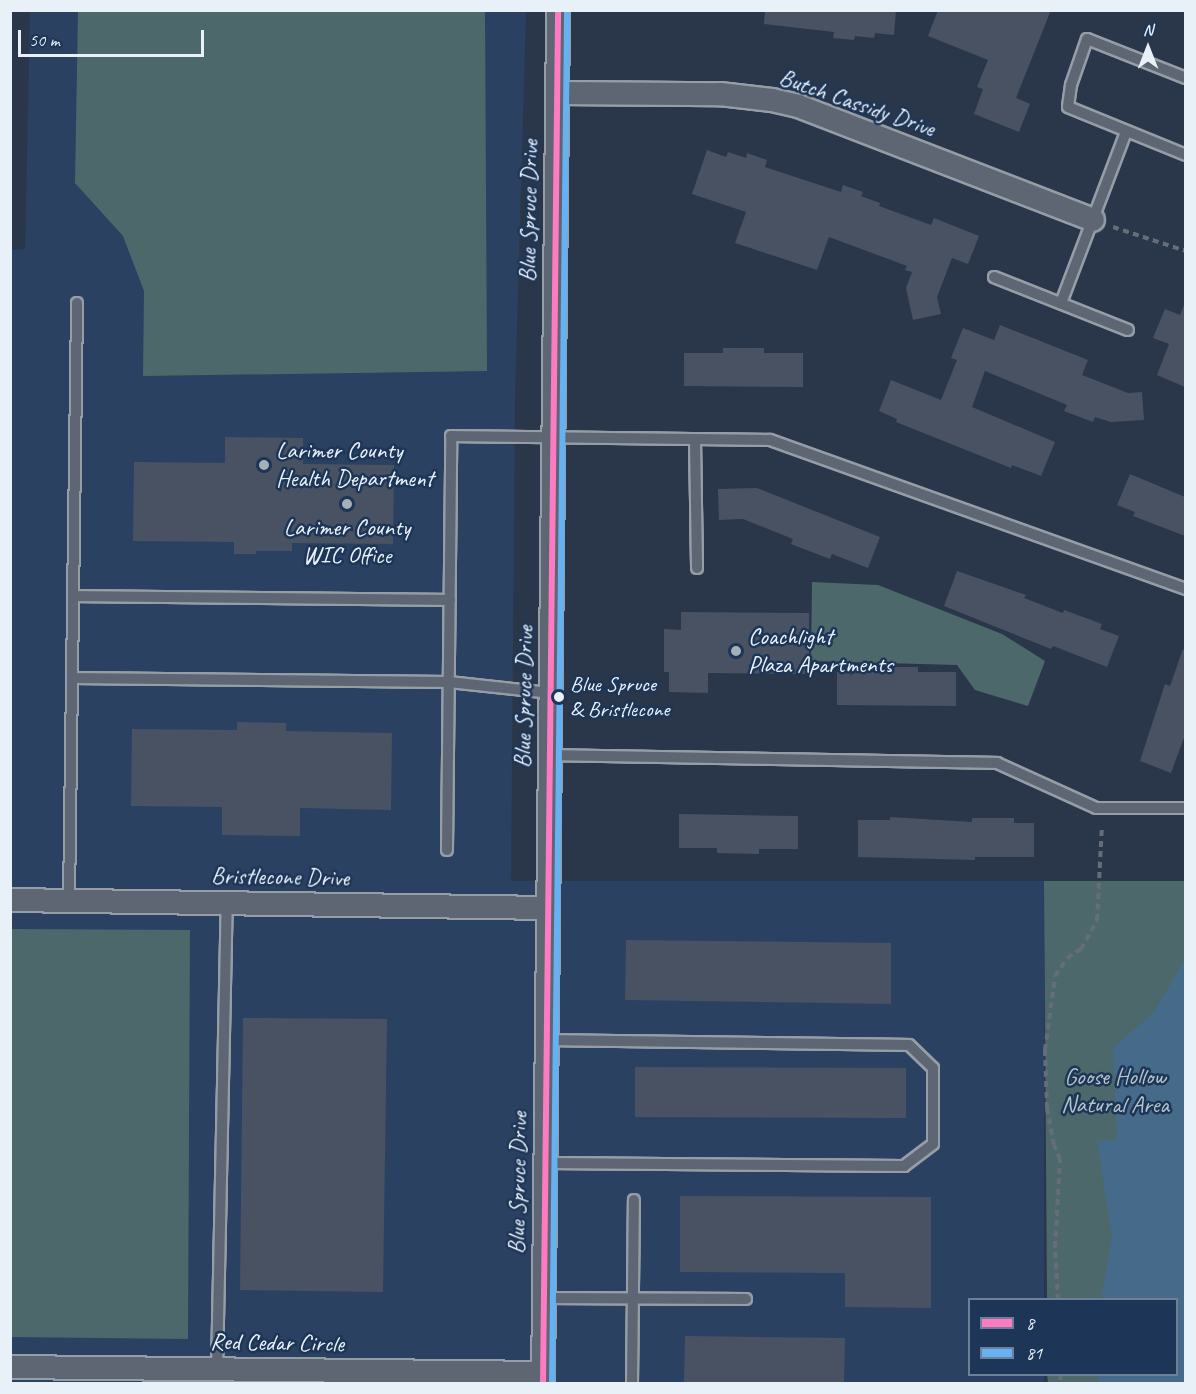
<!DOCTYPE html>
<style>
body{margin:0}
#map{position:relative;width:1196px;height:1394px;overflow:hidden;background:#2a374a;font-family:Caveat,sans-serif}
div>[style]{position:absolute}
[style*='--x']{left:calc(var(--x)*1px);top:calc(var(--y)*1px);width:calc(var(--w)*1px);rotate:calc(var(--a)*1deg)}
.built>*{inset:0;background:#2b4162}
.green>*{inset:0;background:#4d686a}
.water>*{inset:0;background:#456a8a}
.building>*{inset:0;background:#485262}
.path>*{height:4px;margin-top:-2px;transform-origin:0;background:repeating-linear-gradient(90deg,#656d78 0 6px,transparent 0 10.5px)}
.roads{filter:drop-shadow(2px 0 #959da7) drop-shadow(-2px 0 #959da7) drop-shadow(0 2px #959da7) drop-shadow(0 -2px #959da7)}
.lane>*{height:10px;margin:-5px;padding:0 5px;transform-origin:5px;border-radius:5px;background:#5d6672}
.street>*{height:22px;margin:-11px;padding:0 11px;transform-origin:11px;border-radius:11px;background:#5d6672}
.bus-1>*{height:6px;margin:-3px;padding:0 3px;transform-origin:3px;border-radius:3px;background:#fe7ac1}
.bus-2>*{height:6px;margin:-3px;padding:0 3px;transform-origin:3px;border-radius:3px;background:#66b1f2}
.dots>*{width:16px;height:16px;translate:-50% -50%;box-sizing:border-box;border:3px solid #1d3557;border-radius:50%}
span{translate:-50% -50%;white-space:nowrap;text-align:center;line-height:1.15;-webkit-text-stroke:5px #1d3557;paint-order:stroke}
.bus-label{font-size:22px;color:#e8f1f8}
.left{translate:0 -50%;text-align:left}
.street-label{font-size:24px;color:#e8f1f8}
.poi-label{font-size:24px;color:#e8f1f8}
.park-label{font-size:24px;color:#b4c4c8}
.frame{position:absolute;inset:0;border:12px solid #e8f1f8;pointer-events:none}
.legend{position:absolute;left:968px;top:1298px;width:210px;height:78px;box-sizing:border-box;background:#1d3557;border:2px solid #6e8097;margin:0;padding:8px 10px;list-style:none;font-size:18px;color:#e8f1f8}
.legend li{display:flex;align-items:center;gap:12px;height:30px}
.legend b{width:30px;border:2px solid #6e8097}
.north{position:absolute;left:1118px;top:18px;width:60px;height:60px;-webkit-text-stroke:4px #1d3557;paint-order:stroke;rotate:0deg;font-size:16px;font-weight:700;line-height:24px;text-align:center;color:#e8f1f8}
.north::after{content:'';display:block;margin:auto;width:21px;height:27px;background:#e8f1f8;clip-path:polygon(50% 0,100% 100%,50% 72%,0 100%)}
.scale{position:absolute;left:18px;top:30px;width:186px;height:27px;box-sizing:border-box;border:3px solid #e8f1f8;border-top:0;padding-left:8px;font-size:18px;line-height:21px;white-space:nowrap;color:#e8f1f8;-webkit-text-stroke:4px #1d3557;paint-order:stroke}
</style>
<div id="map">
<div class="built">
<i style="clip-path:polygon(30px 11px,526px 11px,515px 396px,511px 881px,1044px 881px,1044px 1299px,970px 1300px,970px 1374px,1044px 1375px,1044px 1383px,11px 1384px,10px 250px,25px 249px)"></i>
</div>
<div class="green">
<i style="clip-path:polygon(78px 11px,485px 11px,487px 371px,143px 376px,144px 291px,123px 236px,75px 183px)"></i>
<i style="clip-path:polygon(812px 582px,878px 585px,1002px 634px,1045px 661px,1028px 706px,975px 690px,957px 665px,811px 661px)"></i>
<i style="clip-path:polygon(1044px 881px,1185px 881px,1185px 1383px,1048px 1383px,1047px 1375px,1176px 1374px,1176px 1300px,1047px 1299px)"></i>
<i style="clip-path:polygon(11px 929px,190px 930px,188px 1339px,11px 1337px)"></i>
</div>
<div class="water">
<i style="clip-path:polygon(1185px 959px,1185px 1383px,1099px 1383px,1097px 1375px,1176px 1374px,1176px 1300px,1101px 1299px,1112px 1236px,1097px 1141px,1117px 1140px,1113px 1048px,1154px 1012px)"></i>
</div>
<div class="building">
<i style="clip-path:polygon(765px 10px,896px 10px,894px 35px,875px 33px,874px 38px,855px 36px,854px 40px,833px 38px,834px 32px,764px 24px)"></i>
<i style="clip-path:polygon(938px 10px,1051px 10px,1016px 98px,1030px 104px,1019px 132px,974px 114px,983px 89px,977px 87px,988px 60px,928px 36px)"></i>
<i style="clip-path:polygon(707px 150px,726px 157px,728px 152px,746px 158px,747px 153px,767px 160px,765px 167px,841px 192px,843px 185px,863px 192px,861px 196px,880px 203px,879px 206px,931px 225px,934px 218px,979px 236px,968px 264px,952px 258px,937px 297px,941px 314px,913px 320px,906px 288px,912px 272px,905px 270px,907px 266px,829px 237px,817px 270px,735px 243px,746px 212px,692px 194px)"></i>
<i style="clip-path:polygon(1184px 305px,1185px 305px,1185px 387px,1157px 375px,1169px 344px,1153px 338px,1165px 309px,1180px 315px)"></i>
<i style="clip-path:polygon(1000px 325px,1088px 360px,1082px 375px,1128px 393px,1142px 392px,1144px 420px,1111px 422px,1095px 417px,1093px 422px,1064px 411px,1067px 405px,985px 371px,972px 407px,1055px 442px,1041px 476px,1012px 465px,1011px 468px,896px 422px,897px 419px,879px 411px,891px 380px,941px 400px,957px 360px,951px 358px,963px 328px,994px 340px)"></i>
<i style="clip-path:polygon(723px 348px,764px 348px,764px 353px,803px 353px,803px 387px,684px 386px,684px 353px,723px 353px)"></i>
<i style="clip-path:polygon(225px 437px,303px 438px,303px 464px,394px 465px,393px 544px,292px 543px,292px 551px,256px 551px,256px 554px,234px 554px,234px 542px,133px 541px,134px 462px,225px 463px)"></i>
<i style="clip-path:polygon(1130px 474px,1185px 497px,1185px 536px,1133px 516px,1135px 512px,1117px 505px)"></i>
<i style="clip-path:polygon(757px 488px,880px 537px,868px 568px,832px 554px,830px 559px,791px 544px,793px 539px,743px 519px,719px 520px,718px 489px)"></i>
<i style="clip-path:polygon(957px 571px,1026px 595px,1024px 598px,1063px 613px,1064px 610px,1102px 624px,1100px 629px,1119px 636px,1107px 667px,1053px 646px,1051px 649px,944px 606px)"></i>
<i style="clip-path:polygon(681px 612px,809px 613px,809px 674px,708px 673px,708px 693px,669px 692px,669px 672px,664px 672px,664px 629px,681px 630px)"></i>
<i style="clip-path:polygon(1183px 649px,1185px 650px,1185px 735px,1171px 773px,1140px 761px,1165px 684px,1170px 686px)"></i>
<i style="clip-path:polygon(876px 667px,918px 667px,918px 672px,956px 672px,956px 706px,837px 705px,837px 672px,876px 672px)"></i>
<i style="clip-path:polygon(237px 722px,286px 723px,286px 731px,392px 733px,391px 810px,300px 808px,300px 836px,222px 835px,222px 807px,131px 806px,132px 729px,237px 730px)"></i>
<i style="clip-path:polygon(679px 814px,798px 816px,798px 849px,759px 849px,759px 854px,717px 853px,717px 848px,679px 848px)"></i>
<i style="clip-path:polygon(890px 817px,972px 822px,972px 818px,1014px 818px,1014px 823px,1034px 823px,1034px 857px,975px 857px,975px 860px,858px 857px,858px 820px,890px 820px)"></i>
<i style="clip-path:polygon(626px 940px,891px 943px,891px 1004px,625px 1000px)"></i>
<i style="clip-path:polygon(243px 1018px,387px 1019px,383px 1292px,240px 1290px)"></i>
<i style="clip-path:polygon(635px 1067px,906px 1068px,906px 1118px,635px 1117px)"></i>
<i style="clip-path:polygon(680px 1196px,931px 1197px,931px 1308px,845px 1307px,845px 1273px,680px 1272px)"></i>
<i style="clip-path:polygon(685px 1336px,845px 1338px,844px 1383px,684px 1383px)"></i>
</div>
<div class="path">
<i style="--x:1113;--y:227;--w:77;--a:18.2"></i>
<i style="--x:1058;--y:1300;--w:53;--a:-93.2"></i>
<i style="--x:1055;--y:1247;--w:88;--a:-86.7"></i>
<i style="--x:1060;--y:1159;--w:15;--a:-113"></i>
<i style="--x:1054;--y:1145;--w:38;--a:-101"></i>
<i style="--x:1047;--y:1108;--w:58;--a:-92"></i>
<i style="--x:1045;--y:1050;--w:75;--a:-82.3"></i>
<i style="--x:1055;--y:976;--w:22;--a:-56"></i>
<i style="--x:1067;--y:958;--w:17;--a:-33"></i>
<i style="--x:1081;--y:949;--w:33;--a:-61"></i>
<i style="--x:1097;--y:920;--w:94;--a:-87"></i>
<i style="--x:1060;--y:1374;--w:10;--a:84"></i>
</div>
<div class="roads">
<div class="lane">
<i style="--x:1186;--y:78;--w:106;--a:-158.5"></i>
<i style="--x:1087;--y:39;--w:49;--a:109.2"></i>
<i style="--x:1071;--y:85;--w:22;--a:98"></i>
<i style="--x:1068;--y:107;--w:127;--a:22.1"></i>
<i style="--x:994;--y:277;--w:144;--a:21.6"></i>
<i style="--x:1061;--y:303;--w:183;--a:-69.2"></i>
<i style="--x:695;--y:439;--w:129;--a:89.1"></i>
<i style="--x:73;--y:596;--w:377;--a:0.6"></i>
<i style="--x:72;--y:678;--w:377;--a:0.6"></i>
<i style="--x:449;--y:682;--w:103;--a:6.2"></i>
<i style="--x:550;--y:755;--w:447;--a:1"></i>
<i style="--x:997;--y:763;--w:109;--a:24.4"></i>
<i style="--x:1096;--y:808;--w:90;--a:0"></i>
<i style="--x:447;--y:850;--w:414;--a:-89.4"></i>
<i style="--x:451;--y:436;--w:319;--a:0.7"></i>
<i style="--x:770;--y:440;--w:442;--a:19.7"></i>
<i style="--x:69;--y:901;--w:598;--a:-89.23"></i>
<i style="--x:546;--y:1163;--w:358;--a:0.5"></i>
<i style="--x:904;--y:1166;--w:36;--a:-37"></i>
<i style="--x:933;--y:1144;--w:76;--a:-90"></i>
<i style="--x:933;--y:1068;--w:33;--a:-136"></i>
<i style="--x:909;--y:1045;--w:362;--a:-179.2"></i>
<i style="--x:544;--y:1298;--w:202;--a:0.3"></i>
<i style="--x:217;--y:1369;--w:466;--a:-88.8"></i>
<i style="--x:632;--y:1384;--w:184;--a:-89.4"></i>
</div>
<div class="street">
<i style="--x:557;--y:93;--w:163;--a:0.4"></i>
<i style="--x:720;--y:94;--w:52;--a:6.6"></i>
<i style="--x:772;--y:100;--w:27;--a:13"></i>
<i style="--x:798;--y:106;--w:316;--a:21.1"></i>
<i style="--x:10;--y:900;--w:538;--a:0.85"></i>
<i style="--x:10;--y:1367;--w:533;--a:0.64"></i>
<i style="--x:543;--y:1384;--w:1374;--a:-89.37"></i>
</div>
</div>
<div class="bus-1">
<i style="--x:543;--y:1384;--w:1374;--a:-89.37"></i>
</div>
<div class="bus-2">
<i style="--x:552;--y:1384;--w:1374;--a:-89.37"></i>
</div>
<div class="dots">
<i style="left:264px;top:465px;background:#a6b0bb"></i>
<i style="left:347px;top:504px;background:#a6b0bb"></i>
<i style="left:736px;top:651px;background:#a6b0bb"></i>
<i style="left:559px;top:697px;background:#e8f1f8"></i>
</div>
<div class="bus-label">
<span class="left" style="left:570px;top:697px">Blue Spruce<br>&amp; Bristlecone</span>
</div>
<div class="street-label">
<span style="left:857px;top:103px;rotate:19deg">Butch Cassidy Drive</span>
<span style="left:529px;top:211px;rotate:-89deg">Blue Spruce Drive</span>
<span style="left:524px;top:697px;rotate:-89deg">Blue Spruce Drive</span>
<span style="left:280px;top:877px;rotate:1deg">Bristlecone Drive</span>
<span style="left:518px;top:1183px;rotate:-89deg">Blue Spruce Drive</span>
<span style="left:277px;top:1343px;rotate:1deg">Red Cedar Circle</span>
</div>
<div class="poi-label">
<span class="left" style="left:276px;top:465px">Larimer County<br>Health Department</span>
<span style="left:347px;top:542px">Larimer County<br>WIC Office</span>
<span class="left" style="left:748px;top:651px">Coachlight<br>Plaza Apartments</span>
</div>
<div class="park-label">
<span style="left:1115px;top:1091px">Goose Hollow<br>Natural Area</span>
</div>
<div class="frame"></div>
<ul class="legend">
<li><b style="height:8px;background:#fe7ac1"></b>8</li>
<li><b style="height:8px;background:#66b1f2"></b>81</li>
</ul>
<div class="north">N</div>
<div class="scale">50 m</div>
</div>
